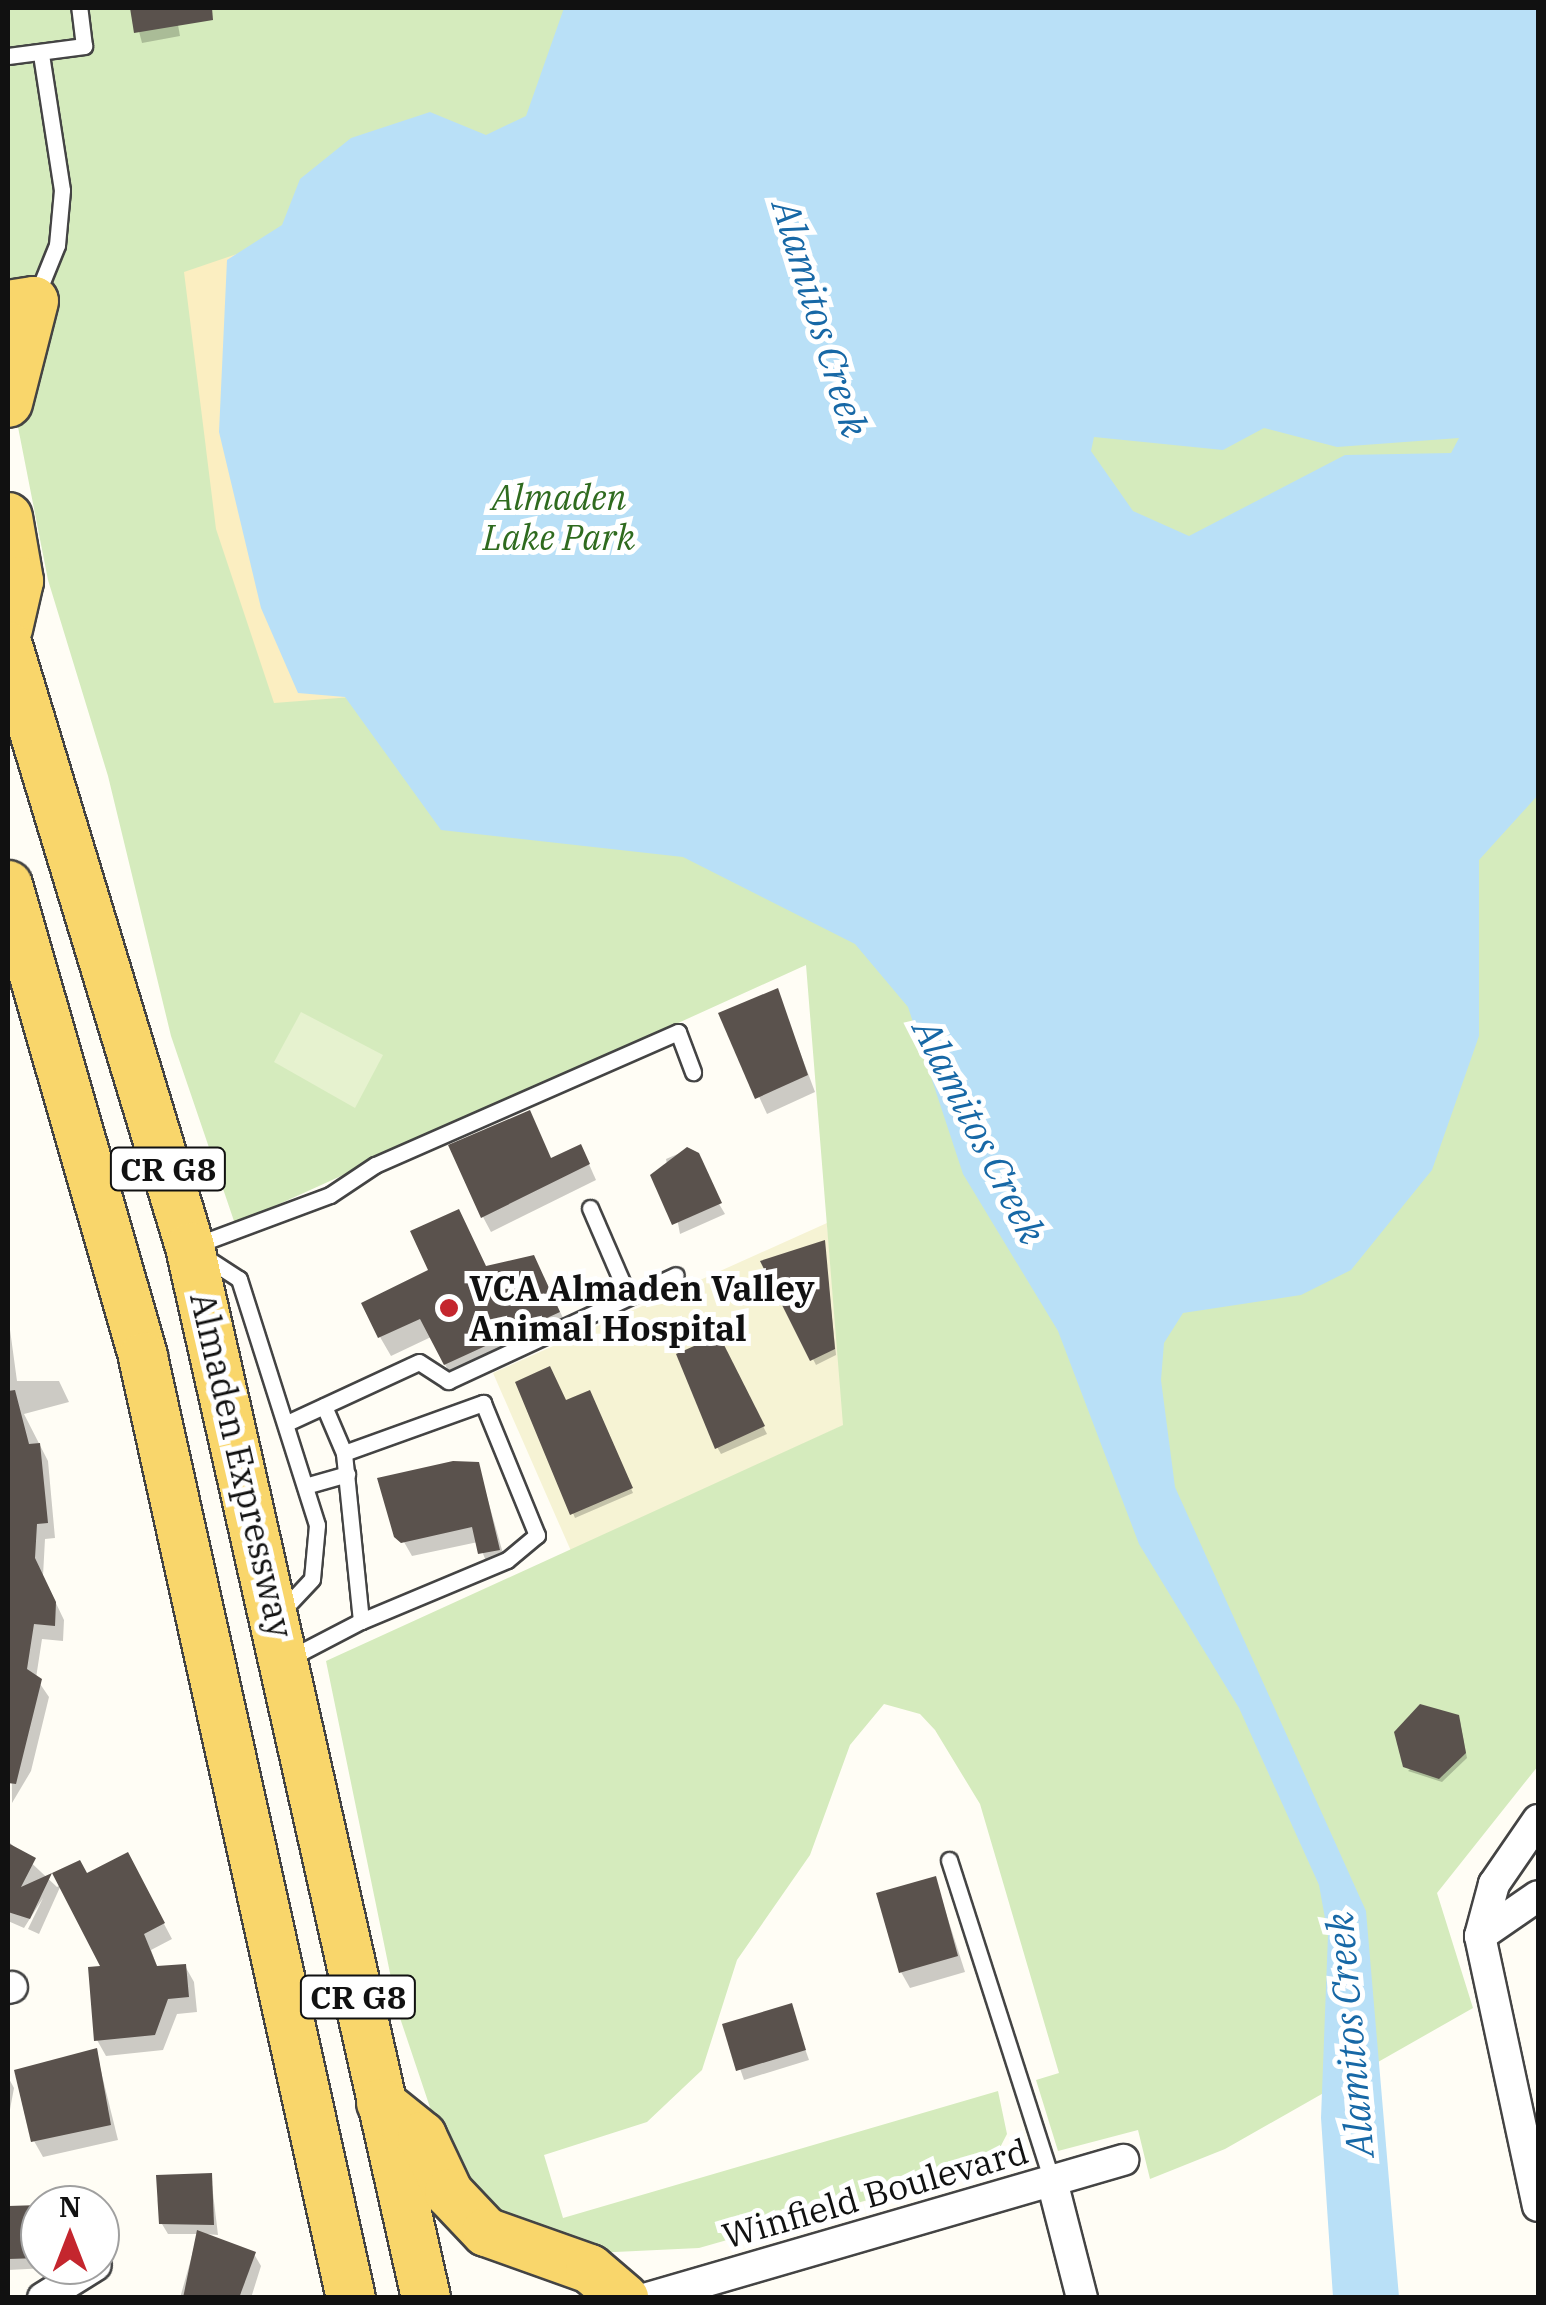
<!DOCTYPE html>
<style>
body{margin:0}
#map{position:relative;width:1546px;height:2305px;overflow:hidden;background:#fffdf5;font-family:"IBM Plex Serif",serif}
div>[style]{position:absolute}
[style*='--x']{left:calc(var(--x)*1px);top:calc(var(--y)*1px);width:calc(var(--w)*1px);rotate:calc(var(--a)*1deg)}
.farmland>*{inset:0;background:#f6f3d4}
.green>*{inset:0;background:#d5ebbd}
.sand>*{inset:0;background:#fbeec1}
.pitch>*{inset:0;background:#e6f2cf}
.water>*{inset:0;background:#b9e0f7}
.shadow>*{inset:0;background:#0003}
.building>*{inset:0;background:#5a524d}
.roads{filter:drop-shadow(2px 0 #444) drop-shadow(-2px 0 #444) drop-shadow(0 2px #444) drop-shadow(0 -2px #444)}
.lane>*{height:15px;margin:-7.5px;padding:0 7.5px;transform-origin:7.5px;border-radius:7.5px;background:#fff}
.street>*{height:30px;margin:-15px;padding:0 15px;transform-origin:15px;border-radius:15px;background:#fff}
.primary>*{height:48px;margin:-24px;padding:0 24px;transform-origin:24px;border-radius:24px;background:#f9d66b}
.dots>*{width:28px;height:28px;translate:-50% -50%;box-sizing:border-box;border:5px solid #fff;border-radius:50%}
span{translate:-50% -50%;white-space:nowrap;text-align:center;line-height:1.15;-webkit-text-stroke:10px #fff;paint-order:stroke}
.shield-label span{padding:2px 8px;background:#fff;border:2px solid;border-radius:8px;-webkit-text-stroke-width:0}
.shield-label{font-size:32px;color:#111;font-weight:700}
.park-label{font-size:35px;color:#2f6b1f;font-style:italic}
.poi-label{font-size:35px;color:#111;font-weight:700}
.left{translate:0 -50%;text-align:left}
.street-label{font-size:35px;color:#111}
.water-label{font-size:38px;color:#1768a6;font-style:italic}
.frame{position:absolute;inset:0;border:10px solid #111;pointer-events:none}
.north{position:absolute;left:20px;top:2185px;width:100px;height:100px;box-sizing:border-box;background:#fff;border:2px solid #a0a0a0;border-radius:50%;rotate:0deg;font-size:28px;font-weight:700;line-height:40px;text-align:center;color:#111}
.north::after{content:'';display:block;margin:auto;width:35px;height:45px;background:#c4262e;clip-path:polygon(50% 0,100% 100%,50% 72%,0 100%)}
</style>
<div id="map">
<div class="farmland">
<i style="clip-path:polygon(827px 1223px,844px 1425px,571px 1551px,493px 1373px)"></i>
</div>
<div class="green">
<i style="clip-path:polygon(8px 8px,1538px 8px,1538px 1766px,1437px 1893px,1473px 2008px,1225px 2149px,1150px 2179px,1138px 2130px,1058px 2151px,1036px 2080px,1059px 2073px,980px 1804px,935px 1730px,920px 1714px,884px 1704px,850px 1745px,810px 1855px,737px 1960px,702px 2070px,647px 2122px,544px 2155px,563px 2218px,998px 2091px,1007px 2134px,991px 2165px,699px 2248px,594px 2253px,527px 2243px,448px 2161px,398px 2012px,326px 1661px,843px 1425px,806px 965px,235px 1224px,171px 1036px,108px 776px,48px 580px,18px 427px,8px 418px)"></i>
</div>
<div class="sand">
<i style="clip-path:polygon(316px 227px,378px 695px,274px 703px,216px 529px,184px 272px)"></i>
</div>
<div class="pitch">
<i style="clip-path:polygon(301px 1012px,383px 1055px,355px 1108px,274px 1062px)"></i>
</div>
<div class="water">
<i style="clip-path:polygon(evenodd,564px 8px,1538px 8px,1538px 795px,1479px 860px,1479px 1036px,1432px 1170px,1351px 1270px,1301px 1295px,1183px 1313px,1164px 1343px,1161px 1380px,1175px 1487px,1366px 1911px,1399px 2297px,1333px 2297px,1321px 2118px,1328px 1935px,1319px 1885px,1239px 1708px,1139px 1544px,1058px 1331px,963px 1174px,908px 1007px,855px 944px,683px 857px,441px 830px,345px 697px,298px 693px,261px 608px,219px 432px,227px 260px,282px 225px,300px 179px,351px 138px,430px 112px,486px 135px,526px 116px,564px 8px,1264px 428px,1337px 447px,1459px 438px,1451px 453px,1345px 455px,1189px 536px,1133px 511px,1091px 451px,1094px 437px,1223px 450px,1264px 428px)"></i>
</div>
<div class="shadow">
<i style="clip-path:polygon(133px 8px,175px 8px,180px 36px,142px 43px)"></i>
<i style="clip-path:polygon(777px 991px,815px 1092px,767px 1114px,721px 1014px)"></i>
<i style="clip-path:polygon(687px 1150px,725px 1214px,680px 1234px,666px 1159px)"></i>
<i style="clip-path:polygon(552px 1160px,588px 1162px,596px 1180px,491px 1232px,483px 1217px)"></i>
<i style="clip-path:polygon(824px 1243px,836px 1355px,816px 1365px,764px 1262px)"></i>
<i style="clip-path:polygon(486px 1268px,544px 1277px,569px 1331px,453px 1380px,431px 1337px,391px 1356px,380px 1337px)"></i>
<i style="clip-path:polygon(8px 1315px,17px 1381px,59px 1381px,69px 1402px,24px 1414px,48px 1461px,55px 1538px,45px 1539px,43px 1576px,64px 1620px,63px 1641px,42px 1639px,36px 1678px,49px 1697px,31px 1771px,12px 1803px)"></i>
<i style="clip-path:polygon(718px 1338px,767px 1434px,721px 1454px,717px 1447px)"></i>
<i style="clip-path:polygon(518px 1383px,565px 1403px,592px 1397px,633px 1493px,575px 1518px)"></i>
<i style="clip-path:polygon(478px 1465px,506px 1564px,489px 1568px,478px 1542px,412px 1556px,404px 1542px)"></i>
<i style="clip-path:polygon(1460px 1722px,1467px 1758px,1442px 1782px,1408px 1771px)"></i>
<i style="clip-path:polygon(8px 1841px,57px 1887px,61px 1885px,86px 1876px,136px 1871px,172px 1939px,151px 1950px,158px 1969px,185px 1966px,194px 1982px,197px 2012px,177px 2014px,163px 2050px,106px 2056px,97px 2040px,104px 1968px,61px 1885px,39px 1934px,28px 1929px,43px 1898px,24px 1928px,8px 1921px)"></i>
<i style="clip-path:polygon(935px 1879px,965px 1972px,910px 1988px,901px 1972px)"></i>
<i style="clip-path:polygon(790px 2006px,809px 2060px,744px 2080px,725px 2026px)"></i>
<i style="clip-path:polygon(96px 2051px,118px 2140px,43px 2157px,34px 2141px)"></i>
<i style="clip-path:polygon(8px 2077px,14px 2088px,8px 2120px)"></i>
<i style="clip-path:polygon(211px 2176px,218px 2235px,205px 2234px,254px 2254px,261px 2266px,251px 2298px,180px 2298px,198px 2234px,168px 2234px,162px 2224px)"></i>
<i style="clip-path:polygon(39px 2207px,47px 2268px,8px 2270px,8px 2209px)"></i>
</div>
<div class="building">
<i style="clip-path:polygon(130px 8px,212px 8px,213px 20px,134px 33px)"></i>
<i style="clip-path:polygon(778px 988px,808px 1075px,755px 1099px,718px 1013px)"></i>
<i style="clip-path:polygon(530px 1110px,551px 1158px,581px 1144px,590px 1164px,481px 1218px,448px 1145px)"></i>
<i style="clip-path:polygon(687px 1147px,699px 1153px,722px 1203px,672px 1225px,650px 1175px)"></i>
<i style="clip-path:polygon(459px 1209px,486px 1266px,534px 1255px,560px 1312px,444px 1365px,420px 1319px,378px 1338px,361px 1303px,428px 1270px,410px 1231px)"></i>
<i style="clip-path:polygon(825px 1240px,835px 1349px,810px 1361px,760px 1261px)"></i>
<i style="clip-path:polygon(719px 1335px,765px 1426px,715px 1449px,676px 1354px)"></i>
<i style="clip-path:polygon(550px 1366px,566px 1400px,590px 1390px,633px 1488px,570px 1515px,515px 1382px)"></i>
<i style="clip-path:polygon(15px 1390px,29px 1444px,40px 1443px,48px 1523px,37px 1524px,35px 1558px,56px 1602px,55px 1626px,34px 1624px,27px 1669px,42px 1679px,16px 1784px,8px 1783px,8px 1391px)"></i>
<i style="clip-path:polygon(453px 1461px,479px 1462px,500px 1550px,478px 1554px,472px 1527px,401px 1543px,394px 1537px,377px 1478px)"></i>
<i style="clip-path:polygon(1420px 1704px,1459px 1715px,1466px 1753px,1439px 1779px,1403px 1767px,1394px 1732px)"></i>
<i style="clip-path:polygon(8px 1843px,36px 1858px,21px 1887px,52px 1873px,30px 1919px,8px 1912px)"></i>
<i style="clip-path:polygon(128px 1852px,165px 1923px,144px 1934px,157px 1966px,186px 1964px,189px 1997px,168px 1999px,155px 2035px,94px 2041px,88px 1967px,100px 1966px,52px 1873px,80px 1860px,87px 1873px)"></i>
<i style="clip-path:polygon(936px 1876px,958px 1956px,899px 1973px,876px 1893px)"></i>
<i style="clip-path:polygon(792px 2003px,806px 2050px,736px 2071px,722px 2024px)"></i>
<i style="clip-path:polygon(97px 2048px,111px 2125px,31px 2142px,14px 2070px)"></i>
<i style="clip-path:polygon(212px 2173px,214px 2225px,159px 2224px,156px 2175px)"></i>
<i style="clip-path:polygon(40px 2205px,40px 2258px,8px 2259px,8px 2206px)"></i>
<i style="clip-path:polygon(197px 2230px,256px 2252px,239px 2298px,183px 2298px)"></i>
</div>
<div class="roads">
<div class="lane">
<i style="--x:8;--y:56;--w:77;--a:-7.5"></i>
<i style="--x:84;--y:46;--w:38;--a:-97"></i>
<i style="--x:36;--y:297;--w:56;--a:-68"></i>
<i style="--x:57;--y:245;--w:55;--a:-84.8"></i>
<i style="--x:62;--y:190;--w:138;--a:-98.8"></i>
<i style="--x:590;--y:1208;--w:96;--a:66.6"></i>
<i style="--x:196;--y:1245;--w:143;--a:-20.5"></i>
<i style="--x:330;--y:1195;--w:54;--a:-33.7"></i>
<i style="--x:375;--y:1165;--w:331;--a:-23.7"></i>
<i style="--x:678;--y:1032;--w:43;--a:69.4"></i>
<i style="--x:202;--y:1255;--w:44;--a:33"></i>
<i style="--x:239;--y:1279;--w:258;--a:72.4"></i>
<i style="--x:317;--y:1525;--w:54;--a:95.3"></i>
<i style="--x:312;--y:1579;--w:45;--a:133.2"></i>
<i style="--x:287;--y:1423;--w:145;--a:-24.8"></i>
<i style="--x:419;--y:1362;--w:35;--a:33"></i>
<i style="--x:448;--y:1381;--w:251;--a:-24.9"></i>
<i style="--x:344;--y:1453;--w:148;--a:-19.8"></i>
<i style="--x:483;--y:1403;--w:143;--a:67.8"></i>
<i style="--x:537;--y:1535;--w:39;--a:140"></i>
<i style="--x:507;--y:1560;--w:158;--a:157.3"></i>
<i style="--x:305;--y:1486;--w:44;--a:-15.9"></i>
<i style="--x:288;--y:1659;--w:82;--a:-27.5"></i>
<i style="--x:361;--y:1621;--w:169;--a:-95.8"></i>
<i style="--x:344;--y:1453;--w:51;--a:-113.1"></i>
<i style="--x:949;--y:1860;--w:337;--a:72.2"></i>
</div>
<div class="street">
<i style="--x:1538;--y:1820;--w:78;--a:124.5"></i>
<i style="--x:1494;--y:1884;--w:54;--a:105.1"></i>
<i style="--x:1480;--y:1936;--w:276;--a:77.9"></i>
<i style="--x:1480;--y:1936;--w:70;--a:-34.6"></i>
<i style="--x:8;--y:1988;--w:4;--a:-14"></i>
<i style="--x:1052;--y:2181;--w:121;--a:75.6"></i>
<i style="--x:43;--y:2298;--w:62;--a:-31.9"></i>
<i style="--x:648;--y:2298;--w:495;--a:-16.2"></i>
</div>
<div class="primary">
<i style="--x:8;--y:305;--w:26;--a:-9"></i>
<i style="--x:34;--y:301;--w:105;--a:104.3"></i>
<i style="--x:8;--y:517;--w:65;--a:80.2"></i>
<i style="--x:19;--y:581;--w:49;--a:102.9"></i>
<i style="--x:8;--y:646;--w:628;--a:73.15"></i>
<i style="--x:190;--y:1247;--w:1077;--a:77.34"></i>
<i style="--x:8;--y:885;--w:491;--a:74"></i>
<i style="--x:143;--y:1357;--w:964;--a:77.54"></i>
<i style="--x:381;--y:2103;--w:53;--a:38.8"></i>
<i style="--x:422;--y:2136;--w:63;--a:64.7"></i>
<i style="--x:449;--y:2193;--w:54;--a:46.5"></i>
<i style="--x:486;--y:2232;--w:110;--a:19.6"></i>
<i style="--x:590;--y:2269;--w:45;--a:40.5"></i>
</div>
</div>
<div class="dots">
<i style="left:449px;top:1308px;background:#c4262e"></i>
</div>
<div class="shield-label">
<span style="left:168px;top:1169px">CR G8</span>
<span style="left:358px;top:1997px">CR G8</span>
</div>
<div class="park-label">
<span style="left:559px;top:517px">Almaden<br>Lake Park</span>
</div>
<div class="poi-label">
<span class="left" style="left:469px;top:1308px">VCA Almaden Valley<br>Animal Hospital</span>
</div>
<div class="street-label">
<span style="left:242px;top:1465px;rotate:77deg">Almaden Expressway</span>
<span style="left:875px;top:2193px;rotate:-16deg">Winfield Boulevard</span>
</div>
<div class="water-label">
<span style="left:821px;top:318px;rotate:73deg">Alamitos Creek</span>
<span style="left:980px;top:1131px;rotate:63deg">Alamitos Creek</span>
<span style="left:1349px;top:2035px;rotate:-95deg">Alamitos Creek</span>
</div>
<div class="frame"></div>
<div class="north">N</div>
</div>
